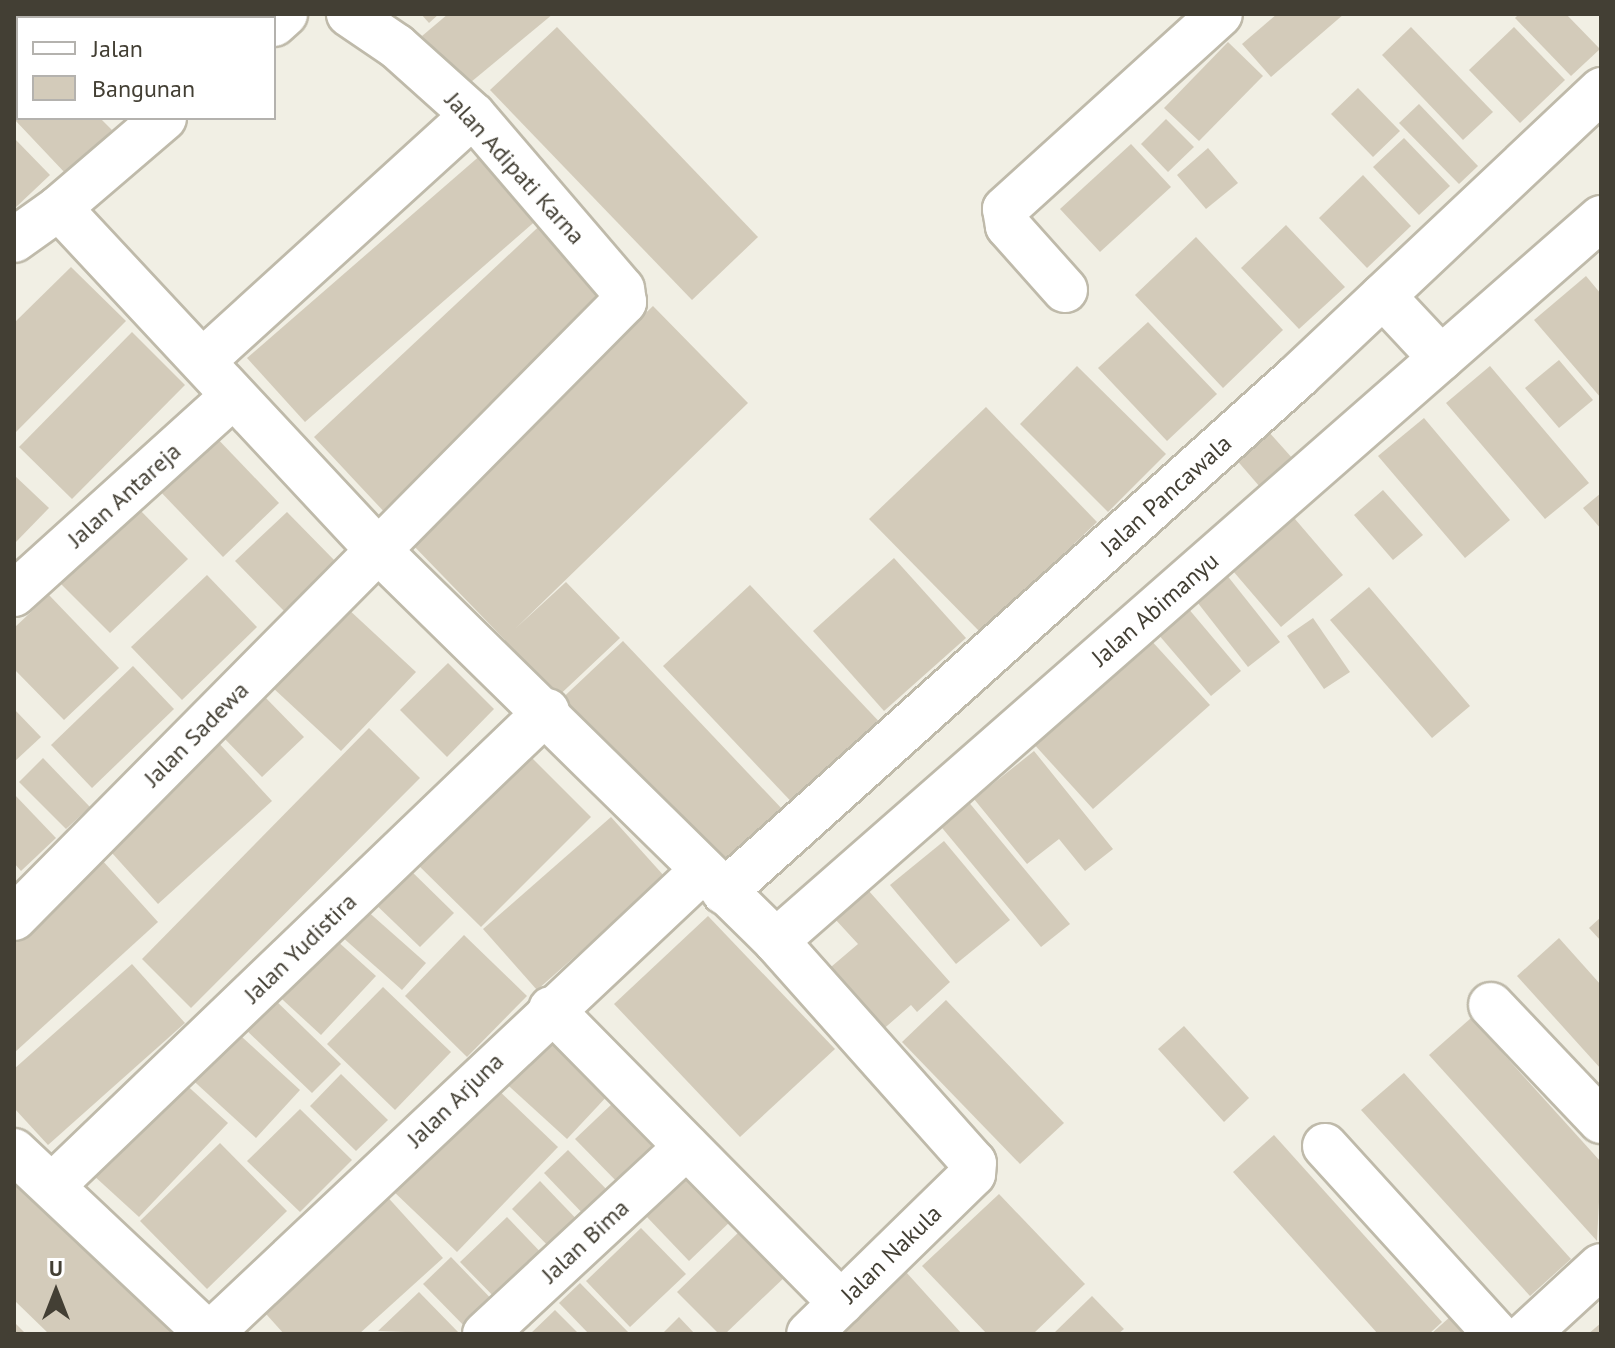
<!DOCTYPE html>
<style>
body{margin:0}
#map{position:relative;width:1615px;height:1348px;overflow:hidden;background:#f1efe4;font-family:"PT Sans",sans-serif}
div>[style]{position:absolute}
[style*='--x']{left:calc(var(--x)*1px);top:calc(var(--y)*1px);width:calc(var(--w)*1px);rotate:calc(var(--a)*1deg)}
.building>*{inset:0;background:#d3cbba}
.roads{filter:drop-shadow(2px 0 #bfbaaa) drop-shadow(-2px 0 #bfbaaa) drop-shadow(0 2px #bfbaaa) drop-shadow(0 -2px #bfbaaa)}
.minor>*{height:44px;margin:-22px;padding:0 22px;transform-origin:22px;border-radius:22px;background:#fff}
span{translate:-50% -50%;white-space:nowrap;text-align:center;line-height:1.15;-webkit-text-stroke:6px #fff;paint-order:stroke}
.street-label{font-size:24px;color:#433f34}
.frame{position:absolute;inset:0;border:16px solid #433f34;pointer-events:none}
.legend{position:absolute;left:16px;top:16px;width:260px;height:104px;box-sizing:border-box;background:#fff;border:2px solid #b4b2ae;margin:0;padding:10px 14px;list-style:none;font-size:24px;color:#433f34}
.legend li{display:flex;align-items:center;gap:16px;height:40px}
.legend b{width:40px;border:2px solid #b4b2ae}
.north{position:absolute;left:16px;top:1252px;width:80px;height:80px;-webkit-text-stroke:6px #fff;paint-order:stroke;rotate:0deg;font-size:22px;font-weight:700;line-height:32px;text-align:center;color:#433f34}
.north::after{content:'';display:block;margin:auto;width:28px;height:36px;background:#433f34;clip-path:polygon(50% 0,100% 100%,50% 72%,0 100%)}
</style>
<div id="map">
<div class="building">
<i style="clip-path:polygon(22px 14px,92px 14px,88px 18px)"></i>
<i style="clip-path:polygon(114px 14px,196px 14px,200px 18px,109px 18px)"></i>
<i style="clip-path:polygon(421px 14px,439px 14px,429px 23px)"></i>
<i style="clip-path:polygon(448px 14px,553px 14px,465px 87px,422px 36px)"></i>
<i style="clip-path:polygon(1277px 14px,1344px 14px,1271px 77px,1242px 44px)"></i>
<i style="clip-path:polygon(1519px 14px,1566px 14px,1600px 49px,1571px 76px,1515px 18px)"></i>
<i style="clip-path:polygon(557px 27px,758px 237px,692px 300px,490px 90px)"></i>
<i style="clip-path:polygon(1411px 27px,1493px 112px,1463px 140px,1382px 55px)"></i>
<i style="clip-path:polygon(1514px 27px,1565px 80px,1520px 123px,1469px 70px)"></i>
<i style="clip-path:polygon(1228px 42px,1263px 76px,1199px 141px,1164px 108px)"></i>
<i style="clip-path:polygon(1358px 88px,1400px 131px,1373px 157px,1331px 114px)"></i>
<i style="clip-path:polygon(18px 98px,18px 118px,100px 118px,112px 130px,66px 174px,14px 119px)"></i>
<i style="clip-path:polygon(1419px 104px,1478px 166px,1459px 184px,1399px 123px)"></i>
<i style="clip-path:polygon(1166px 119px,1194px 147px,1168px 172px,1141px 144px)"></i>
<i style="clip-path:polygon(14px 138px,50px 175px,14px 209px)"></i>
<i style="clip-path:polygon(1404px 138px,1450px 186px,1419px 215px,1373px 167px)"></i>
<i style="clip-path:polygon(1131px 144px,1171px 187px,1100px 252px,1060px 209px)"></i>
<i style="clip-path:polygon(490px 147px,547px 211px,305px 422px,247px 358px)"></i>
<i style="clip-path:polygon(1208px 148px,1238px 183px,1206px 209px,1177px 175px)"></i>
<i style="clip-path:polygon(1363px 175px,1411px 226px,1367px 268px,1319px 218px)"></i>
<i style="clip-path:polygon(549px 217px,624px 296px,388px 516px,314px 437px)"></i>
<i style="clip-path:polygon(1286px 225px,1345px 287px,1299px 329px,1241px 268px)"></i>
<i style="clip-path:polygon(1196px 237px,1283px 330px,1223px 388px,1135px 295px)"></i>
<i style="clip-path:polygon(71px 267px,126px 321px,14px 434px,14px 323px)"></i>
<i style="clip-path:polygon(1586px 276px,1601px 294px,1601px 398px,1534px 320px)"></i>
<i style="clip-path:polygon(653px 306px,748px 403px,516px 628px,566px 582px,620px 638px,551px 703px,498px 647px,505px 640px,409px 541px)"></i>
<i style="clip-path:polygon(1148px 322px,1217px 394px,1167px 441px,1098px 368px)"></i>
<i style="clip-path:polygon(132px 332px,185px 385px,72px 499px,19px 447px)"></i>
<i style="clip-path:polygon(1559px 360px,1593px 400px,1559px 428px,1525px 388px)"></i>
<i style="clip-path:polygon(1077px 366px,1166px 454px,1108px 512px,1020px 424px)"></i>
<i style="clip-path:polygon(1490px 366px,1589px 483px,1545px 519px,1446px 403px)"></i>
<i style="clip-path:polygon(986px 407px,1097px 522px,981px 633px,869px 519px)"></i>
<i style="clip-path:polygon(1424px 418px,1510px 520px,1465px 558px,1378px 456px)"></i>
<i style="clip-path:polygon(1260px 422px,1293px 459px,1260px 487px,1228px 450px)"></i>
<i style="clip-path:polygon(213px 434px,279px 503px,223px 557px,157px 488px)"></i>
<i style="clip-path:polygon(14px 475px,49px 508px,14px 544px)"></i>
<i style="clip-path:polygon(1383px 490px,1423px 535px,1393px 560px,1354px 515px)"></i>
<i style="clip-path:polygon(1601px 493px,1601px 529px,1583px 508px)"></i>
<i style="clip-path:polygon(137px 507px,188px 559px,110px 633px,58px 581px)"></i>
<i style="clip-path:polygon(287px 512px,337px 563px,285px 612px,235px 561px)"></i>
<i style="clip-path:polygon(1289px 512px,1343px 575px,1281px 627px,1227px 564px)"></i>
<i style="clip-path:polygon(894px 558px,966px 638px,884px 711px,813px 631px)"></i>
<i style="clip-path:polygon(1226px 574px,1280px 642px,1248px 667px,1194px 598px)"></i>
<i style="clip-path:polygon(207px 575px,257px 627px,182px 700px,131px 647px)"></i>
<i style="clip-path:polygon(750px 585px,887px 730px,800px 811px,663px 666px)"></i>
<i style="clip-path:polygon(1369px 587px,1470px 706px,1432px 738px,1330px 620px)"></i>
<i style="clip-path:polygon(49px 595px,119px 668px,64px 720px,14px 669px,14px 628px)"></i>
<i style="clip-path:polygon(1182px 601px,1241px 671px,1211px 696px,1152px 627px)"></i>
<i style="clip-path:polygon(347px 608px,416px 672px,341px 751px,272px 687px)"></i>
<i style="clip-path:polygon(1313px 618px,1350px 672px,1324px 689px,1287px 636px)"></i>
<i style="clip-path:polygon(1149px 638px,1210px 705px,1093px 809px,1032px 742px)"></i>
<i style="clip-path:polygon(623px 641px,784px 811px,715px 875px,554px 706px)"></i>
<i style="clip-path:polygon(448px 663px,494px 709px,447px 757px,400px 710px)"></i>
<i style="clip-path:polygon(133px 666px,174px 709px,92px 788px,51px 745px)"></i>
<i style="clip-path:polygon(262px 694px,304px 737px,262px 777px,220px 734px)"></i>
<i style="clip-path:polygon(14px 709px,41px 737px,14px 762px)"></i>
<i style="clip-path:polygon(369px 728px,420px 778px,191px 1008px,142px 959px)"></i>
<i style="clip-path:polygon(216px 740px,272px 801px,158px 904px,103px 843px)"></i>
<i style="clip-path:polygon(521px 747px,591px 817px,481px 927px,411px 858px)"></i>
<i style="clip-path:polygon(1034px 751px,1113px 849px,1085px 871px,1059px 839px,1027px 864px,974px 799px)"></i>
<i style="clip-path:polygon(43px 758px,90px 807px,66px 829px,19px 782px)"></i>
<i style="clip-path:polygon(14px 794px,56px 838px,21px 871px,14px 863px)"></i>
<i style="clip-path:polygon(962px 794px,1070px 924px,1041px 947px,933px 817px)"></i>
<i style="clip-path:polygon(611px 817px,665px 877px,537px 990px,483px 929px)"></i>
<i style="clip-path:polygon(944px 841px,1010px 920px,956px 964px,890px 885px)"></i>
<i style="clip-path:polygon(102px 860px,158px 922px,14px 1053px,14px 941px)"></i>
<i style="clip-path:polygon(404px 864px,454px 913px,420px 947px,370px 899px)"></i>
<i style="clip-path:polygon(868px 890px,950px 982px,917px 1012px,911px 1005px,872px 1039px,818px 978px,858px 944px,835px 919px)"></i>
<i style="clip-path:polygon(356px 901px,426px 963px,402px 990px,332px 928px)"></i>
<i style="clip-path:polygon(708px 916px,835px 1049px,740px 1137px,614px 1004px)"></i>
<i style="clip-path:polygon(1601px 917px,1601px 941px,1589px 928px)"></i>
<i style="clip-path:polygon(325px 930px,376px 976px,321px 1035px,271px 989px)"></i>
<i style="clip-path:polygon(464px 935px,527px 996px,467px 1057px,405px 996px)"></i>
<i style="clip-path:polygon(1559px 938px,1601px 985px,1601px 1069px,1517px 976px)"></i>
<i style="clip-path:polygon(132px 964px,185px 1023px,48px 1145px,14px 1108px,14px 1069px)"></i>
<i style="clip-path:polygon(383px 987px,451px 1052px,395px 1110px,327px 1044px)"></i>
<i style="clip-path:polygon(271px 996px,341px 1064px,312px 1093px,242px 1026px)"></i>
<i style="clip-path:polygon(946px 1000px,1064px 1123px,1020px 1164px,902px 1042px)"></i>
<i style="clip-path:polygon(1471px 1018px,1601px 1162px,1597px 1241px,1429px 1055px)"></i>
<i style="clip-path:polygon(1184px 1026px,1249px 1098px,1224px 1122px,1158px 1049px)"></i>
<i style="clip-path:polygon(231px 1027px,300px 1090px,256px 1138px,186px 1074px)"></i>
<i style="clip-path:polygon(543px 1031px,610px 1093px,567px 1139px,499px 1077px)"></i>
<i style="clip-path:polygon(1404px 1073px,1571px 1259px,1530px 1296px,1361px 1110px)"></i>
<i style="clip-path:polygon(341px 1074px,388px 1120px,356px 1151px,310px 1106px)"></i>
<i style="clip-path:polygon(181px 1080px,228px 1123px,139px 1217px,92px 1174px)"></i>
<i style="clip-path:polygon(493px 1085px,558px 1147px,457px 1252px,391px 1189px)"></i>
<i style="clip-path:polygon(614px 1102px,662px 1152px,624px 1189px,575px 1139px)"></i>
<i style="clip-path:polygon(300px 1109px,352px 1160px,300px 1212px,247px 1161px)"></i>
<i style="clip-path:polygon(1274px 1135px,1442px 1322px,1429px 1334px,1378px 1334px,1233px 1172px)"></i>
<i style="clip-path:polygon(220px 1143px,287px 1211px,207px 1289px,140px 1221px)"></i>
<i style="clip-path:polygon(568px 1150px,612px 1195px,587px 1218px,544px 1173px)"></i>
<i style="clip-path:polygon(690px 1175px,733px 1219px,689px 1261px,646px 1216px)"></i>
<i style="clip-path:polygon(14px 1179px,175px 1334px,49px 1334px,14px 1300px)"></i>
<i style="clip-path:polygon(540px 1181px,585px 1228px,557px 1255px,512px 1209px)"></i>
<i style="clip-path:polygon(383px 1192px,443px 1258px,359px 1334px,284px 1334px,258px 1305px)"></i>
<i style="clip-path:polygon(999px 1194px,1085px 1284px,1033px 1334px,987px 1334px,922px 1266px)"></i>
<i style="clip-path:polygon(507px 1217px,548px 1260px,502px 1305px,460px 1262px)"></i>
<i style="clip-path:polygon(641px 1228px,686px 1274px,630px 1327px,586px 1281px)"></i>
<i style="clip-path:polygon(743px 1228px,788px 1274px,725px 1334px,719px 1334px,677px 1292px)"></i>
<i style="clip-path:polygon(451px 1257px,502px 1310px,472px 1334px,423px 1284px)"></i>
<i style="clip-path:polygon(906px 1272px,962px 1334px,837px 1334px)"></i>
<i style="clip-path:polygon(580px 1283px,630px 1334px,589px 1334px,559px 1303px)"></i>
<i style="clip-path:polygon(419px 1292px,460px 1334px,378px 1331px)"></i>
<i style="clip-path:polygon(1092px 1296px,1124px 1329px,1118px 1334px,1053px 1334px)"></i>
<i style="clip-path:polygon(1461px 1307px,1486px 1334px,1431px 1334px)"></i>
<i style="clip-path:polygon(555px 1310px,579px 1334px,530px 1334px)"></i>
<i style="clip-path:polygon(679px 1317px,695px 1334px,662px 1334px)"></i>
<i style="clip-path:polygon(14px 1322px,26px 1334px,14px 1334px)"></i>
<i style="clip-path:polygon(1601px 1323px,1601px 1334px,1588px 1334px)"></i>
</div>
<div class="roads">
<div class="minor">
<i style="--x:274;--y:24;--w:15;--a:-42"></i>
<i style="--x:164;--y:118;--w:138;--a:139.4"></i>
<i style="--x:59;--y:208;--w:466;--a:47"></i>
<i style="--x:377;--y:549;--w:559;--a:44.49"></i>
<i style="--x:776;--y:941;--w:297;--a:48.3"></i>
<i style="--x:974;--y:1163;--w:11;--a:95"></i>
<i style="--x:973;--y:1174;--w:229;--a:135.7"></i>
<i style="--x:14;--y:240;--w:55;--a:-35.4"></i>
<i style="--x:1065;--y:290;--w:86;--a:-131.7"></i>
<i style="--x:1008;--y:226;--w:17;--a:-100"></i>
<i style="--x:1005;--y:209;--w:290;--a:-42.2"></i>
<i style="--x:1383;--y:296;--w:85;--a:46.9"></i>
<i style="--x:205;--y:359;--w:362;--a:-42.3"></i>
<i style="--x:14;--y:594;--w:295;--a:-42.1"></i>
<i style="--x:724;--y:892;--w:772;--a:-41.95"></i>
<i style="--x:1298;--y:376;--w:417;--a:-43.3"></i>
<i style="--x:14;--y:918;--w:867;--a:-45.28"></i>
<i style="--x:624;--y:302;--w:13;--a:-99"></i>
<i style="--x:622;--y:289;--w:229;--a:-130.6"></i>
<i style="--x:473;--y:115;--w:103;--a:-138.1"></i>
<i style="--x:396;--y:46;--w:57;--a:-145.8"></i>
<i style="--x:776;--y:941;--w:1097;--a:-41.23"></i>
<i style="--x:1491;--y:1005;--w:160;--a:46.5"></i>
<i style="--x:551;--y:1009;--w:413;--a:45.4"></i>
<i style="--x:1325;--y:1146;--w:254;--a:47.7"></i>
<i style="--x:14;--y:1151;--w:267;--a:43.3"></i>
<i style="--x:52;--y:1186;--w:686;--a:-43.82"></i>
<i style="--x:210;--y:1334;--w:677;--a:-43.26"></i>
<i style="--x:485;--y:1334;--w:275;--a:-42.9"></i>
<i style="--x:1527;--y:1334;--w:100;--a:-42.6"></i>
</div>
</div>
<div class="street-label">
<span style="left:515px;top:168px;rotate:48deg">Jalan Adipati Karna</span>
<span style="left:124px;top:495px;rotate:-42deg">Jalan Antareja</span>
<span style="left:1166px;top:495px;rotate:-42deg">Jalan Pancawala</span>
<span style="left:1155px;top:609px;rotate:-41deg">Jalan Abimanyu</span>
<span style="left:196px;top:734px;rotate:-45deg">Jalan Sadewa</span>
<span style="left:300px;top:948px;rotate:-44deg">Jalan Yudistira</span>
<span style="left:455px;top:1100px;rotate:-44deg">Jalan Arjuna</span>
<span style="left:585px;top:1241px;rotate:-43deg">Jalan Bima</span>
<span style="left:891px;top:1254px;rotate:-44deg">Jalan Nakula</span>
</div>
<div class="frame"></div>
<ul class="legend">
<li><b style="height:10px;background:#fff"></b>Jalan</li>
<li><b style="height:22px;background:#d3cbba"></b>Bangunan</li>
</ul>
<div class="north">U</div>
</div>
